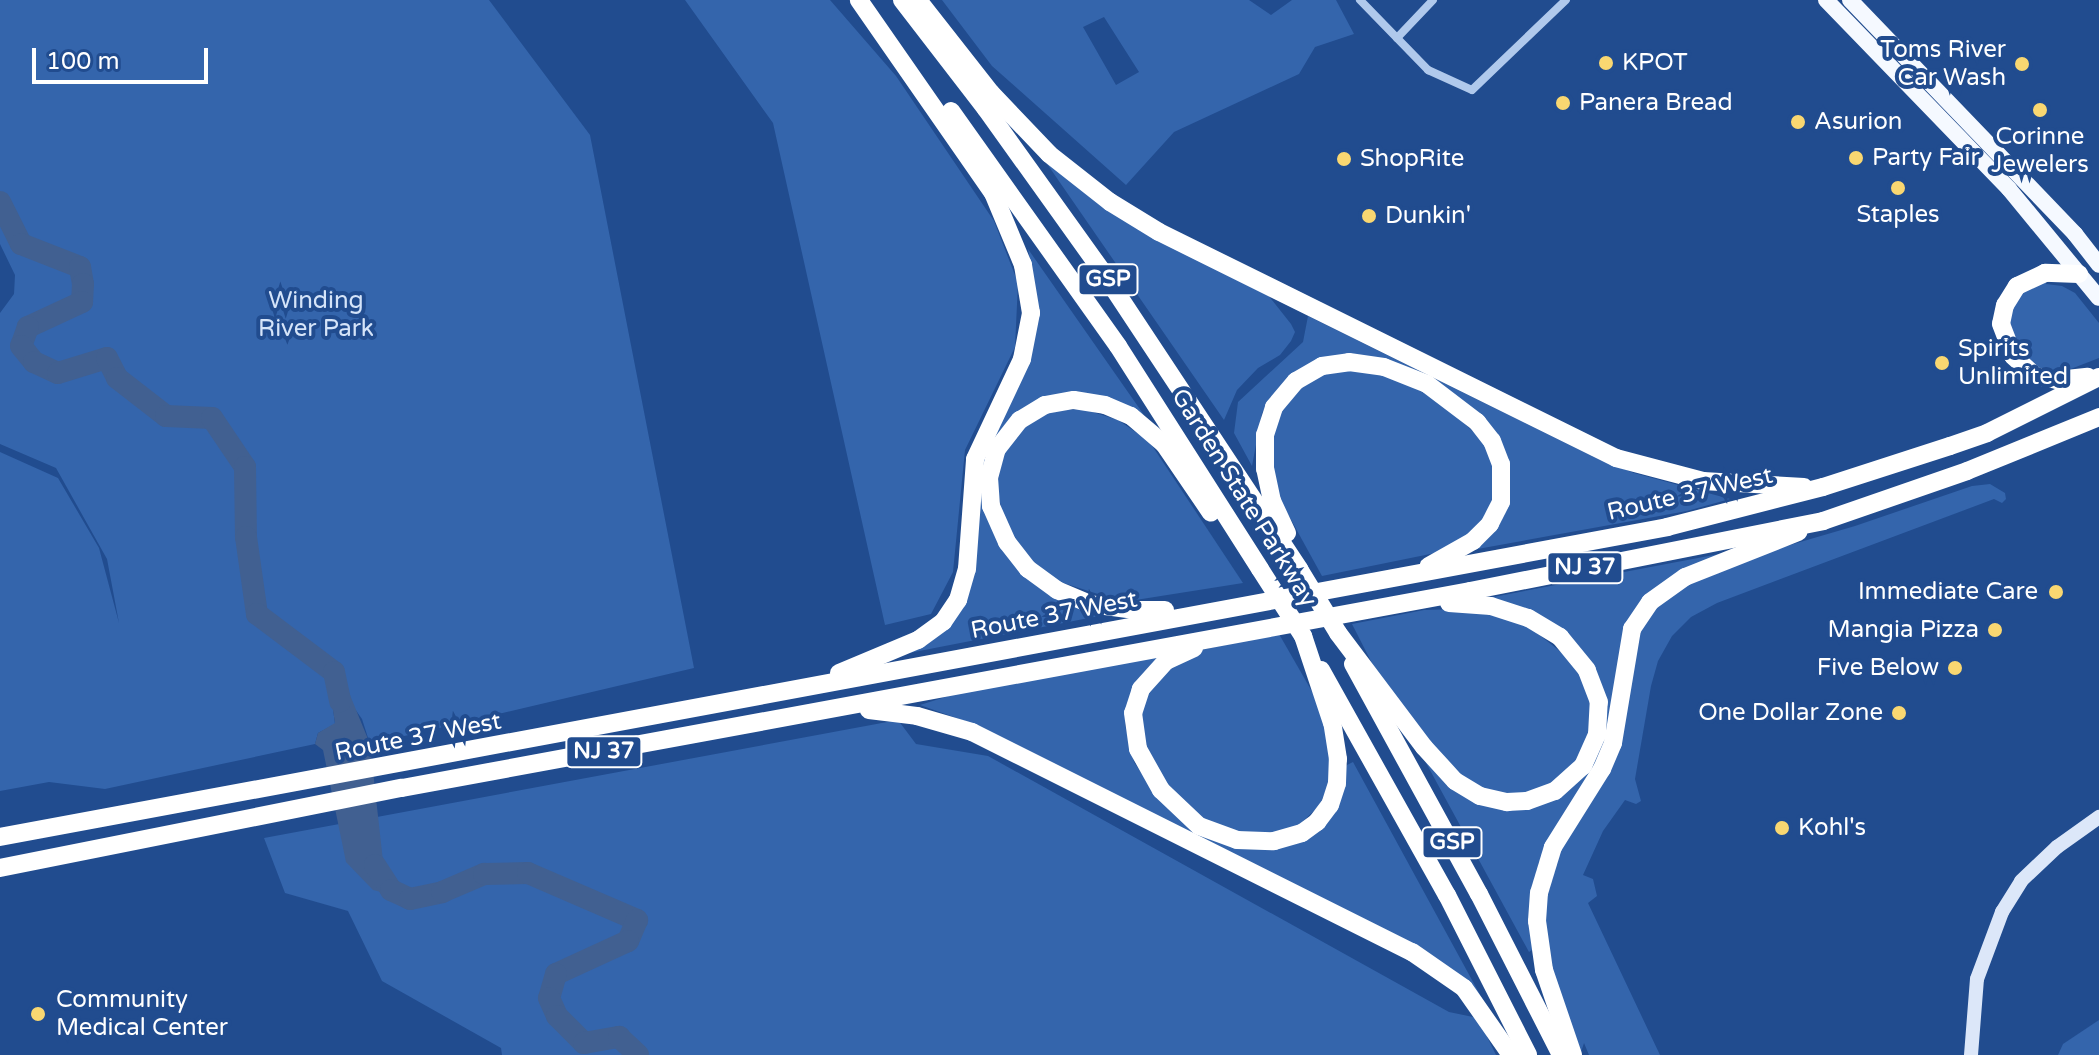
<!DOCTYPE html>
<style>
body{margin:0}
#map{position:relative;width:2099px;height:1055px;overflow:hidden;background:#214c8f;font-family:"Varela Round",sans-serif}
div>[style]{position:absolute}
[style*='--x']{left:calc(var(--x)*1px);top:calc(var(--y)*1px);width:calc(var(--w)*1px);rotate:calc(var(--a)*1deg)}
.green>*{inset:0;background:#3465ac}
.water>*{inset:0;background:#416091}
.river>*{height:22px;margin:-11px;padding:0 11px;transform-origin:11px;border-radius:11px;background:#416091}
.street>*{height:8px;margin:-4px;padding:0 4px;transform-origin:4px;border-radius:4px;background:#b0c9ec}
.secondary>*{height:14px;margin:-7px;padding:0 7px;transform-origin:7px;border-radius:7px;background:#dce7f9}
.primary>*{height:16px;margin:-8px;padding:0 8px;transform-origin:8px;border-radius:8px;background:#f5f9ff}
.highway>*{height:18px;margin:-9px;padding:0 9px;transform-origin:9px;border-radius:9px;background:#fff}
.highway-bridge>*{height:18px;margin:-9px;padding:0 9px;transform-origin:9px;border-radius:9px;background:#fff}
.dots>*{width:22px;height:22px;translate:-50% -50%;box-sizing:border-box;border:4px solid #214c8f;border-radius:50%}
span{translate:-50% -50%;white-space:nowrap;text-align:center;line-height:1.15;-webkit-text-stroke:8px #214c8f;paint-order:stroke}
.shield-label span{padding:2px 6px;background:#214c8f;border:2px solid;border-radius:6px;-webkit-text-stroke-width:0}
.shield-label{font-size:22px;color:#fff;font-weight:700}
.poi-label{font-size:24px;color:#fff}
.right{translate:-100% -50%;text-align:right}
.left{translate:0 -50%;text-align:left}
.park-label{font-size:24px;color:#d5e4f9}
.street-label{font-size:24px;color:#fff}
.scale{position:absolute;left:32px;top:48px;width:176px;height:36px;box-sizing:border-box;border:4px solid #fff;border-top:0;padding-left:10px;font-size:24px;line-height:28px;white-space:nowrap;color:#fff;-webkit-text-stroke:6px #214c8f;paint-order:stroke}
</style>
<div id="map">
<div class="green">
<i style="clip-path:polygon(0 0,489px 0,590px 135px,694px 668px,370px 744px,362px 719px,328px 671px,335px 724px,318px 733px,315px 744px,105px 789px,49px 782px,0 791px,0 452px,58px 478px,99px 548px,119px 623px,107px 559px,56px 468px,0 444px,0 313px,14px 294px,15px 275px,0 244px)"></i>
<i style="clip-path:polygon(685px 0,830px 0,896px 76px,994px 221px,1018px 283px,1015px 347px,965px 450px,953px 572px,931px 614px,885px 625px,773px 123px)"></i>
<i style="clip-path:polygon(evenodd,942px 0,1249px 0,1271px 15px,1292px 0,1336px 0,1354px 34px,1315px 47px,1299px 74px,1174px 132px,1126px 185px,992px 66px,942px 0,1104px 17px,1139px 72px,1116px 85px,1083px 27px,1104px 17px)"></i>
<i style="clip-path:polygon(1043px 158px,1114px 214px,1268px 295px,1291px 324px,1295px 332px,1291px 341px,1280px 355px,1258px 368px,1237px 390px,1224px 420px)"></i>
<i style="clip-path:polygon(1028px 249px,1144px 415px,1108px 399px,1021px 411px,982px 495px,1063px 602px,1099px 616px,909px 653px,949px 624px,979px 469px,1027px 363px,1035px 286px)"></i>
<i style="clip-path:polygon(2046px 280px,2046px 284px,2062px 286px,2075px 293px,2099px 323px,2099px 358px,2063px 372px,2039px 369px,2018px 355px,2007px 325px,2018px 295px)"></i>
<i style="clip-path:polygon(1308px 316px,1600px 460px,1634px 473px,1730px 499px,1687px 511px,1472px 550px,1479px 544px,1506px 458px,1405px 367px,1291px 375px,1270px 398px,1262px 413px,1252px 466px,1234px 433px,1238px 402px,1303px 342px)"></i>
<i style="clip-path:polygon(1365px 370px,1401px 381px,1424px 393px,1448px 408px,1481px 439px,1491px 456px,1495px 484px,1491px 507px,1478px 529px,1445px 551px,1322px 576px,1278px 496px,1270px 456px,1276px 416px,1291px 395px,1325px 372px)"></i>
<i style="clip-path:polygon(1083px 409px,1118px 420px,1149px 441px,1243px 583px,1123px 602px,1054px 580px,1027px 556px,1003px 520px,997px 485px,1005px 449px,1027px 425px,1052px 411px)"></i>
<i style="clip-path:polygon(1990px 484px,2005px 493px,2006px 499px,2002px 503px,1994px 499px,1717px 603px,1691px 617px,1672px 636px,1658px 661px,1651px 686px,1635px 779px,1641px 801px,1636px 804px,1625px 800px,1603px 831px,1583px 875px,1593px 879px,1597px 896px,1588px 903px,1660px 1055px,1589px 1055px,1584px 1043px,1580px 1055px,1552px 984px,1542px 907px,1553px 863px,1610px 765px,1634px 642px,1652px 608px,1685px 583px,1759px 554px,1855px 526px,1972px 486px)"></i>
<i style="clip-path:polygon(1719px 554px,1647px 596px,1602px 752px,1539px 862px,1532px 888px,1532px 950px,1529px 952px,1425px 761px,1491px 806px,1587px 771px,1594px 671px,1493px 597px)"></i>
<i style="clip-path:polygon(1460px 609px,1522px 621px,1572px 661px,1590px 690px,1593px 726px,1573px 767px,1553px 785px,1527px 794px,1494px 793px,1471px 783px,1444px 761px,1378px 675px,1352px 624px,1424px 610px)"></i>
<i style="clip-path:polygon(1279px 634px,1318px 702px,1328px 728px,1331px 776px,1320px 805px,1299px 825px,1280px 832px,1233px 832px,1205px 821px,1186px 806px,1155px 770px,1140px 733px,1142px 704px,1159px 673px,1201px 650px)"></i>
<i style="clip-path:polygon(1161px 656px,1126px 715px,1125px 725px,1134px 762px,1160px 801px,1196px 832px,1299px 841px,1347px 765px,1353px 762px,1484px 1002px,1454px 971px,1424px 950px,976px 725px,920px 705px,961px 692px)"></i>
<i style="clip-path:polygon(898px 720px,916px 744px,988px 756px,1449px 1012px,1478px 1018px,1496px 1055px,502px 1055px,501px 1048px,382px 981px,348px 911px,285px 893px,264px 838px)"></i>
<i style="clip-path:polygon(2099px 1020px,2099px 1055px,2058px 1055px,2063px 1044px)"></i>
</div>
<div class="water">
<i style="clip-path:polygon(327px 671px,341px 673px,370px 744px,383px 861px,395px 882px,389px 894px,373px 890px,346px 862px,323px 750px,315px 744px,318px 733px,335px 723px)"></i>
</div>
<div class="river">
<i style="--x:0;--y:202;--w:47;--a:63.4"></i>
<i style="--x:21;--y:244;--w:63;--a:21.3"></i>
<i style="--x:80;--y:267;--w:17;--a:80"></i>
<i style="--x:83;--y:284;--w:18;--a:93"></i>
<i style="--x:82;--y:302;--w:60;--a:155.2"></i>
<i style="--x:28;--y:327;--w:20;--a:110"></i>
<i style="--x:21;--y:346;--w:21;--a:51"></i>
<i style="--x:34;--y:362;--w:26;--a:25"></i>
<i style="--x:58;--y:373;--w:51;--a:-17"></i>
<i style="--x:107;--y:358;--w:22;--a:63"></i>
<i style="--x:117;--y:378;--w:62;--a:37.8"></i>
<i style="--x:166;--y:416;--w:46;--a:2.5"></i>
<i style="--x:212;--y:418;--w:59;--a:56"></i>
<i style="--x:245;--y:467;--w:70;--a:89.2"></i>
<i style="--x:246;--y:537;--w:78;--a:81.9"></i>
<i style="--x:257;--y:614;--w:96;--a:37"></i>
<i style="--x:334;--y:672;--w:30;--a:78"></i>
<i style="--x:375;--y:865;--w:30;--a:57"></i>
<i style="--x:391;--y:890;--w:21;--a:25"></i>
<i style="--x:410;--y:899;--w:33;--a:-12"></i>
<i style="--x:442;--y:892;--w:46;--a:-23.2"></i>
<i style="--x:484;--y:874;--w:44;--a:-1.3"></i>
<i style="--x:528;--y:873;--w:119;--a:23.3"></i>
<i style="--x:637;--y:920;--w:23;--a:113"></i>
<i style="--x:628;--y:941;--w:79;--a:155.4"></i>
<i style="--x:556;--y:974;--w:25;--a:106"></i>
<i style="--x:549;--y:998;--w:20;--a:66"></i>
<i style="--x:557;--y:1016;--w:38;--a:45"></i>
<i style="--x:584;--y:1043;--w:36;--a:-10"></i>
<i style="--x:619;--y:1037;--w:26;--a:43"></i>
</div>
<div class="street">
<i style="--x:1360;--y:0;--w:98;--a:45.8"></i>
<i style="--x:1428;--y:70;--w:48;--a:24.4"></i>
<i style="--x:1472;--y:90;--w:130;--a:-43.8"></i>
<i style="--x:1397;--y:38;--w:52;--a:-46.5"></i>
</div>
<div class="secondary">
<i style="--x:1971;--y:1055;--w:76;--a:-85.5"></i>
<i style="--x:1977;--y:979;--w:72;--a:-69.5"></i>
<i style="--x:2002;--y:912;--w:36;--a:-58"></i>
<i style="--x:2021;--y:881;--w:50;--a:-43.4"></i>
<i style="--x:2057;--y:847;--w:52;--a:-35.5"></i>
</div>
<div class="primary">
<i style="--x:1826;--y:0;--w:263;--a:45.9"></i>
<i style="--x:2009;--y:189;--w:141;--a:50.5"></i>
<i style="--x:1850;--y:0;--w:325;--a:46.1"></i>
<i style="--x:2075;--y:234;--w:39;--a:52"></i>
</div>
<div class="highway">
<i style="--x:902;--y:0;--w:138;--a:52.4"></i>
<i style="--x:986;--y:109;--w:203;--a:54.4"></i>
<i style="--x:1104;--y:274;--w:354;--a:56.5"></i>
<i style="--x:918;--y:0;--w:118;--a:51.9"></i>
<i style="--x:991;--y:93;--w:84;--a:46.4"></i>
<i style="--x:1049;--y:154;--w:78;--a:38.2"></i>
<i style="--x:1110;--y:202;--w:57;--a:31.5"></i>
<i style="--x:1159;--y:232;--w:510;--a:26.31"></i>
<i style="--x:1616;--y:458;--w:90;--a:14.8"></i>
<i style="--x:1703;--y:481;--w:101;--a:3.4"></i>
<i style="--x:951;--y:111;--w:288;--a:54.6"></i>
<i style="--x:1118;--y:346;--w:264;--a:57.5"></i>
<i style="--x:2079;--y:274;--w:34;--a:-178"></i>
<i style="--x:2045;--y:273;--w:31;--a:155"></i>
<i style="--x:2017;--y:286;--w:22;--a:122"></i>
<i style="--x:2005;--y:305;--w:19;--a:102"></i>
<i style="--x:2001;--y:324;--w:34;--a:69"></i>
<i style="--x:2013;--y:356;--w:30;--a:42"></i>
<i style="--x:2035;--y:376;--w:22;--a:10"></i>
<i style="--x:2057;--y:380;--w:31;--a:-6"></i>
<i style="--x:1287;--y:533;--w:35;--a:-115"></i>
<i style="--x:1272;--y:501;--w:33;--a:-102"></i>
<i style="--x:1265;--y:469;--w:34;--a:-90"></i>
<i style="--x:1265;--y:435;--w:29;--a:-72"></i>
<i style="--x:1274;--y:407;--w:34;--a:-50"></i>
<i style="--x:1296;--y:381;--w:30;--a:-30"></i>
<i style="--x:1322;--y:366;--w:27;--a:-8"></i>
<i style="--x:1349;--y:362;--w:35;--a:8"></i>
<i style="--x:1384;--y:367;--w:46;--a:21.6"></i>
<i style="--x:1427;--y:384;--w:63;--a:37.2"></i>
<i style="--x:1477;--y:422;--w:24;--a:52"></i>
<i style="--x:1492;--y:441;--w:25;--a:69"></i>
<i style="--x:1501;--y:464;--w:38;--a:90"></i>
<i style="--x:1501;--y:502;--w:25;--a:117"></i>
<i style="--x:1490;--y:524;--w:24;--a:135"></i>
<i style="--x:1473;--y:541;--w:51;--a:150.4"></i>
<i style="--x:1165;--y:610;--w:30;--a:180"></i>
<i style="--x:1135;--y:610;--w:45;--a:-172.4"></i>
<i style="--x:1090;--y:604;--w:36;--a:-157"></i>
<i style="--x:1057;--y:590;--w:36;--a:-144"></i>
<i style="--x:1028;--y:569;--w:34;--a:-128"></i>
<i style="--x:1007;--y:542;--w:39;--a:-114"></i>
<i style="--x:991;--y:506;--w:28;--a:-94"></i>
<i style="--x:989;--y:478;--w:30;--a:-75"></i>
<i style="--x:997;--y:449;--w:37;--a:-52"></i>
<i style="--x:1020;--y:420;--w:29;--a:-31"></i>
<i style="--x:1045;--y:405;--w:29;--a:-10"></i>
<i style="--x:1074;--y:400;--w:31;--a:9"></i>
<i style="--x:1105;--y:405;--w:28;--a:23"></i>
<i style="--x:1131;--y:416;--w:43;--a:40.3"></i>
<i style="--x:1164;--y:444;--w:83;--a:55.7"></i>
<i style="--x:1338;--y:633;--w:143;--a:53"></i>
<i style="--x:1424;--y:747;--w:46;--a:47.6"></i>
<i style="--x:1455;--y:781;--w:29;--a:31"></i>
<i style="--x:1480;--y:796;--w:28;--a:13"></i>
<i style="--x:1507;--y:802;--w:20;--a:-3"></i>
<i style="--x:1527;--y:801;--w:30;--a:-20"></i>
<i style="--x:1555;--y:791;--w:38;--a:-42"></i>
<i style="--x:1583;--y:766;--w:34;--a:-66"></i>
<i style="--x:1597;--y:735;--w:33;--a:-87"></i>
<i style="--x:1599;--y:702;--w:34;--a:-111"></i>
<i style="--x:1587;--y:670;--w:43;--a:-129.3"></i>
<i style="--x:1560;--y:637;--w:37;--a:-149"></i>
<i style="--x:1528;--y:618;--w:39;--a:-162"></i>
<i style="--x:1491;--y:606;--w:42;--a:-175.9"></i>
<i style="--x:1194;--y:648;--w:31;--a:155"></i>
<i style="--x:1166;--y:661;--w:38;--a:132"></i>
<i style="--x:1141;--y:689;--w:25;--a:108"></i>
<i style="--x:1133;--y:713;--w:36;--a:82"></i>
<i style="--x:1138;--y:749;--w:47;--a:60.7"></i>
<i style="--x:1161;--y:790;--w:52;--a:43.5"></i>
<i style="--x:1199;--y:826;--w:40;--a:20.2"></i>
<i style="--x:1237;--y:840;--w:37;--a:2"></i>
<i style="--x:1274;--y:841;--w:29;--a:-16"></i>
<i style="--x:1302;--y:833;--w:19;--a:-36"></i>
<i style="--x:1317;--y:822;--w:21;--a:-53"></i>
<i style="--x:1330;--y:805;--w:23;--a:-72"></i>
<i style="--x:1337;--y:783;--w:24;--a:-88"></i>
<i style="--x:1338;--y:759;--w:36;--a:-99"></i>
<i style="--x:1332;--y:723;--w:92;--a:-108.4"></i>
<i style="--x:1353;--y:664;--w:262;--a:61.3"></i>
<i style="--x:1479;--y:894;--w:181;--a:63"></i>
<i style="--x:1321;--y:670;--w:258;--a:60.8"></i>
<i style="--x:1447;--y:895;--w:179;--a:63.1"></i>
<i style="--x:839;--y:673;--w:86;--a:-22.7"></i>
<i style="--x:918;--y:640;--w:31;--a:-36"></i>
<i style="--x:943;--y:622;--w:27;--a:-56"></i>
<i style="--x:958;--y:600;--w:32;--a:-74"></i>
<i style="--x:967;--y:569;--w:110;--a:-85.8"></i>
<i style="--x:975;--y:459;--w:110;--a:-64.8"></i>
<i style="--x:1022;--y:359;--w:47;--a:-78.9"></i>
<i style="--x:1031;--y:313;--w:49;--a:-99.5"></i>
<i style="--x:1023;--y:265;--w:78;--a:-112.6"></i>
<i style="--x:993;--y:193;--w:235;--a:-124.8"></i>
<i style="--x:869;--y:710;--w:48;--a:7.1"></i>
<i style="--x:917;--y:716;--w:57;--a:16.2"></i>
<i style="--x:972;--y:732;--w:492;--a:26.6"></i>
<i style="--x:1412;--y:952;--w:63;--a:34.7"></i>
<i style="--x:1464;--y:988;--w:82;--a:55"></i>
<i style="--x:0;--y:837;--w:1696;--a:-10.53"></i>
<i style="--x:1667;--y:527;--w:161;--a:-14.4"></i>
<i style="--x:1823;--y:487;--w:133;--a:-17.9"></i>
<i style="--x:1950;--y:446;--w:39;--a:-19"></i>
<i style="--x:1987;--y:433;--w:125;--a:-26.6"></i>
<i style="--x:0;--y:868;--w:410;--a:-11.3"></i>
<i style="--x:402;--y:788;--w:1086;--a:-10.45"></i>
<i style="--x:1470;--y:591;--w:360;--a:-11.2"></i>
<i style="--x:1823;--y:521;--w:152;--a:-19.1"></i>
<i style="--x:1967;--y:471;--w:143;--a:-22.2"></i>
<i style="--x:1573;--y:1055;--w:90;--a:-108.8"></i>
<i style="--x:1544;--y:970;--w:49;--a:-98.1"></i>
<i style="--x:1537;--y:921;--w:28;--a:-86"></i>
<i style="--x:1539;--y:893;--w:48;--a:-73.1"></i>
<i style="--x:1553;--y:847;--w:92;--a:-57.9"></i>
<i style="--x:1602;--y:769;--w:28;--a:-67"></i>
<i style="--x:1613;--y:743;--w:116;--a:-80.5"></i>
<i style="--x:1632;--y:629;--w:32;--a:-56"></i>
<i style="--x:1650;--y:602;--w:43;--a:-35.5"></i>
<i style="--x:1685;--y:577;--w:122;--a:-21.7"></i>
</div>
<div class="highway-bridge">
<i style="--x:1260;--y:569;--w:80;--a:57.3"></i>
<i style="--x:1299;--y:569;--w:75;--a:58.6"></i>
</div>
<div class="dots">
<i style="left:1606px;top:63px;background:#f9d771"></i>
<i style="left:2022px;top:64px;background:#f9d771"></i>
<i style="left:1563px;top:103px;background:#f9d771"></i>
<i style="left:2040px;top:110px;background:#f9d771"></i>
<i style="left:1798px;top:122px;background:#f9d771"></i>
<i style="left:1856px;top:158px;background:#f9d771"></i>
<i style="left:1344px;top:159px;background:#f9d771"></i>
<i style="left:1898px;top:188px;background:#f9d771"></i>
<i style="left:1369px;top:216px;background:#f9d771"></i>
<i style="left:1942px;top:363px;background:#f9d771"></i>
<i style="left:2056px;top:592px;background:#f9d771"></i>
<i style="left:1995px;top:630px;background:#f9d771"></i>
<i style="left:1955px;top:668px;background:#f9d771"></i>
<i style="left:1899px;top:713px;background:#f9d771"></i>
<i style="left:1782px;top:828px;background:#f9d771"></i>
<i style="left:38px;top:1014px;background:#f9d771"></i>
</div>
<div class="shield-label">
<span style="left:1108px;top:280px">GSP</span>
<span style="left:1585px;top:568px">NJ 37</span>
<span style="left:604px;top:752px">NJ 37</span>
<span style="left:1452px;top:843px">GSP</span>
</div>
<div class="poi-label">
<span class="right" style="left:2006px;top:64px">Toms River<br>Car Wash</span>
<span class="left" style="left:1622px;top:63px">KPOT</span>
<span class="left" style="left:1579px;top:103px">Panera Bread</span>
<span class="left" style="left:1814px;top:122px">Asurion</span>
<span style="left:2040px;top:151px">Corinne<br>Jewelers</span>
<span class="left" style="left:1872px;top:158px">Party Fair</span>
<span class="left" style="left:1360px;top:159px">ShopRite</span>
<span style="left:1898px;top:215px">Staples</span>
<span class="left" style="left:1385px;top:216px">Dunkin'</span>
<span class="left" style="left:1958px;top:363px">Spirits<br>Unlimited</span>
<span class="right" style="left:2038px;top:592px">Immediate Care</span>
<span class="right" style="left:1979px;top:630px">Mangia Pizza</span>
<span class="right" style="left:1939px;top:668px">Five Below</span>
<span class="right" style="left:1883px;top:713px">One Dollar Zone</span>
<span class="left" style="left:1798px;top:828px">Kohl's</span>
<span class="left" style="left:56px;top:1014px">Community<br>Medical Center</span>
</div>
<div class="park-label">
<span style="left:316px;top:315px">Winding<br>River Park</span>
</div>
<div class="street-label">
<span style="left:1690px;top:494px;rotate:-13deg">Route 37 West</span>
<span style="left:1244px;top:498px;rotate:58deg">Garden State Parkway</span>
<span style="left:1054px;top:615px;rotate:-11deg">Route 37 West</span>
<span style="left:418px;top:737px;rotate:-11deg">Route 37 West</span>
</div>
<div class="scale">100 m</div>
</div>
